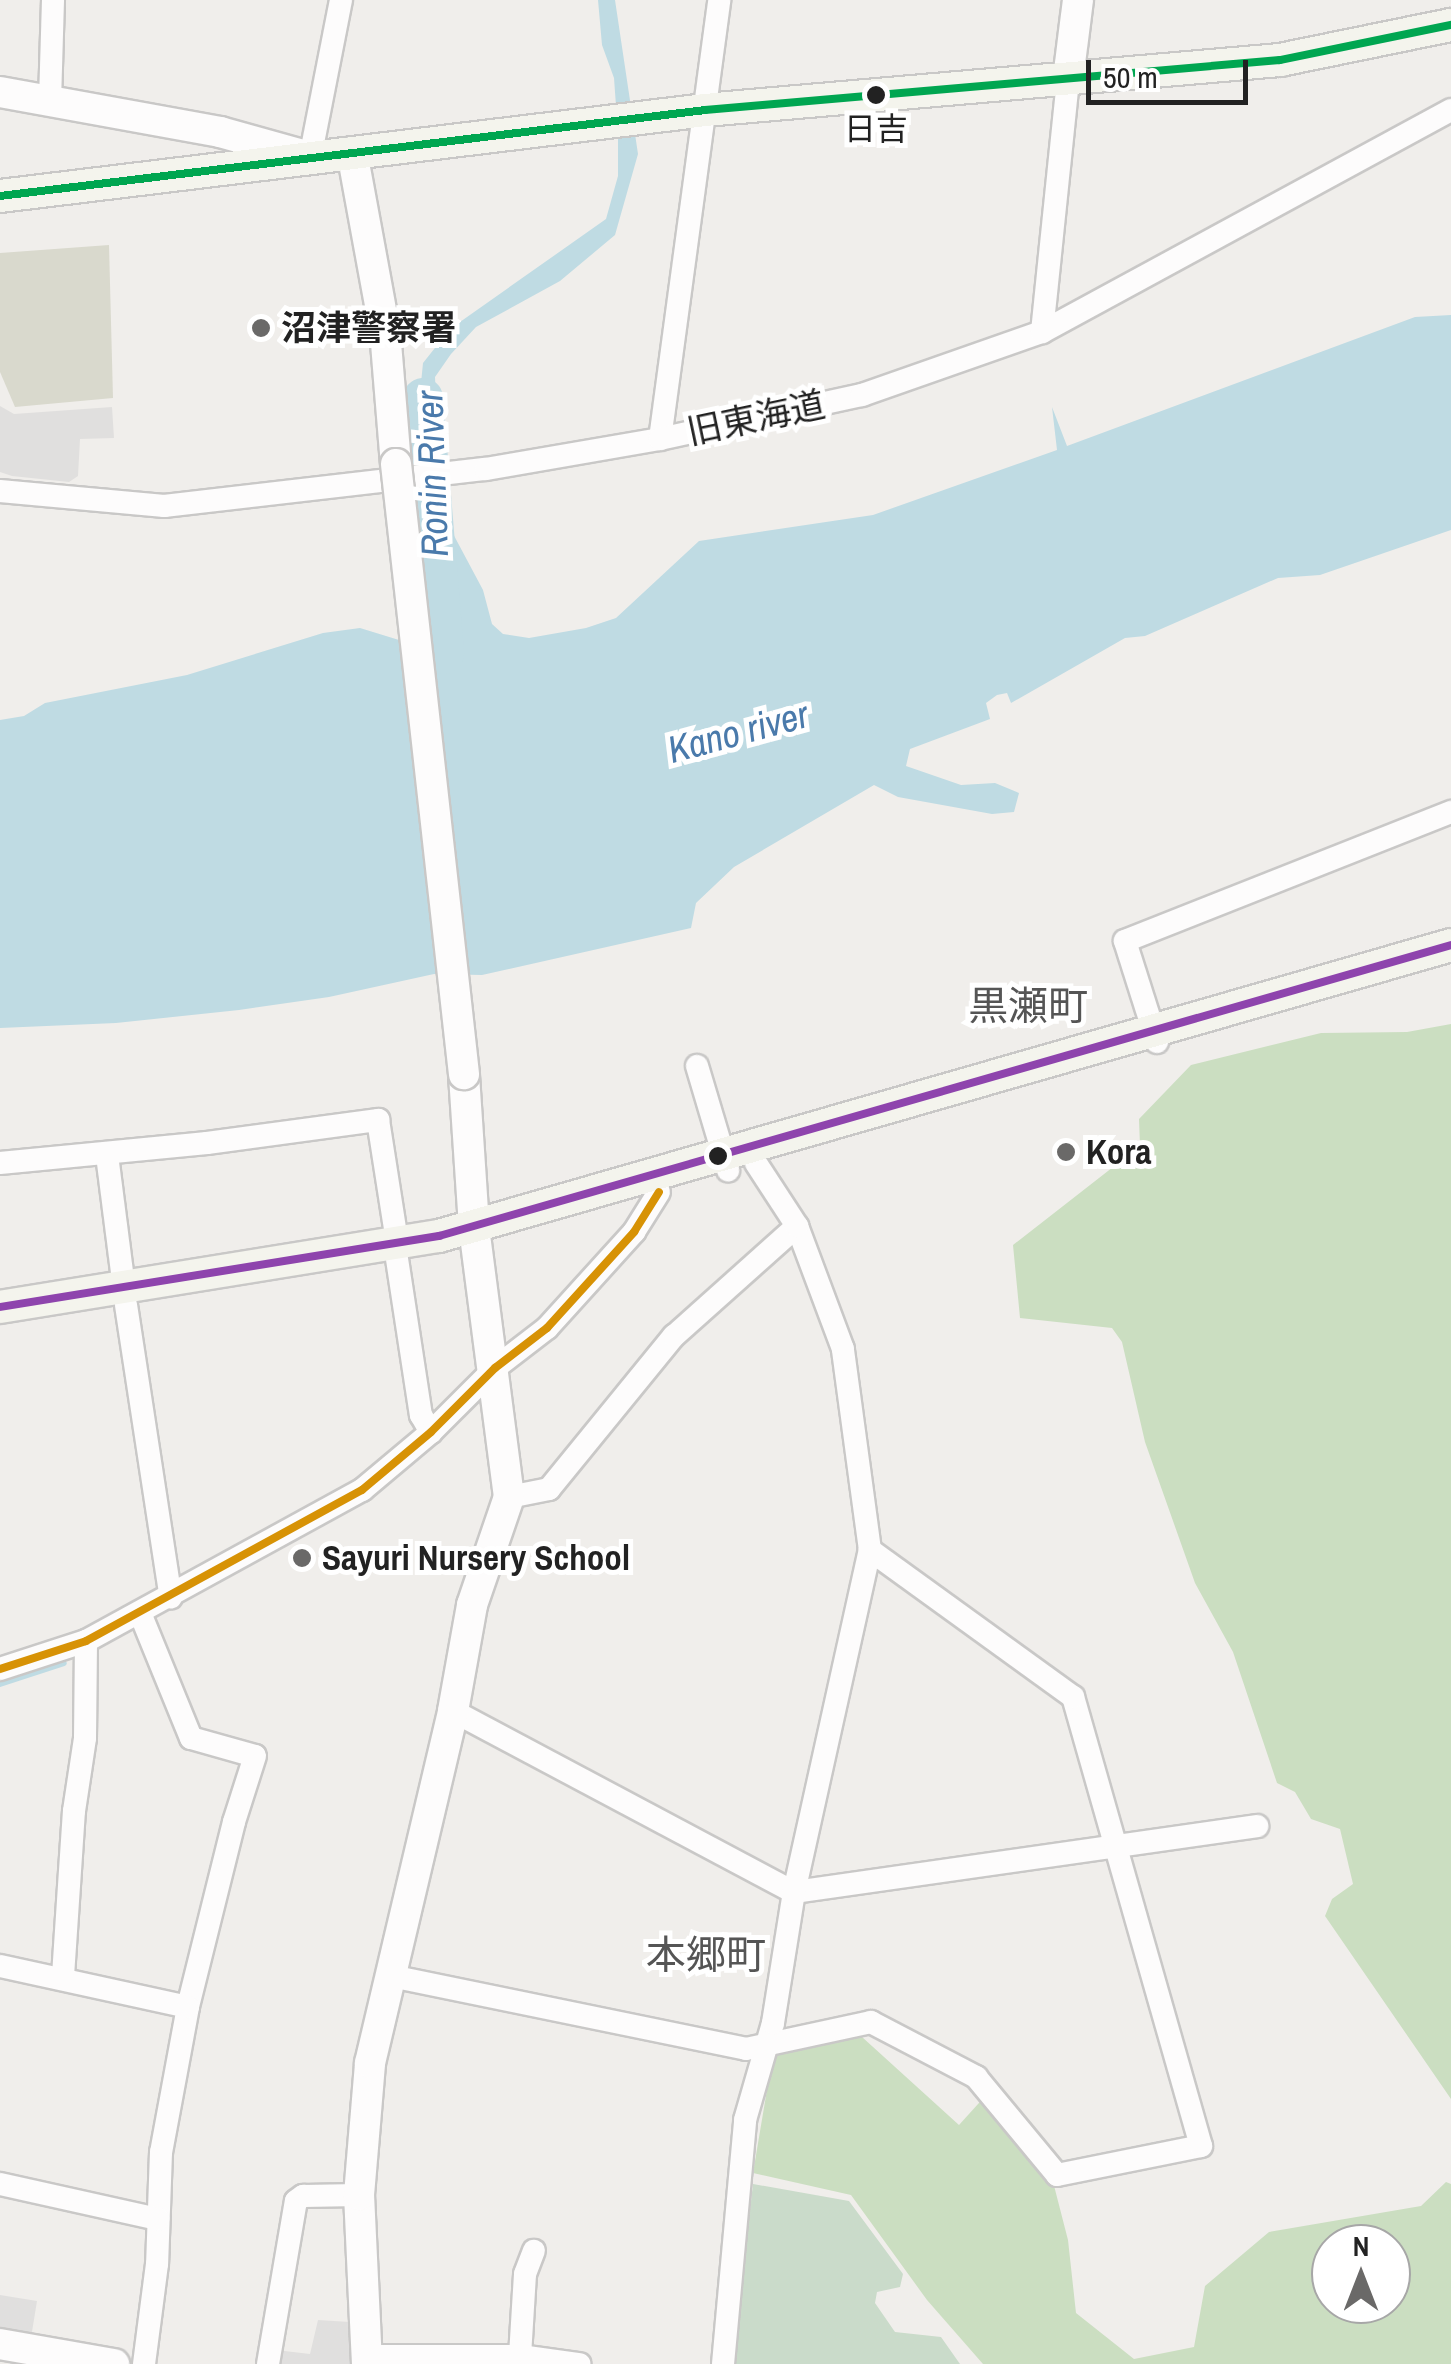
<!DOCTYPE html>
<meta charset="utf-8">
<style>
body{margin:0}
#map{position:relative;width:1451px;height:2364px;overflow:hidden;background:#f0eeeb;font-family:"Archivo Narrow","Noto Sans JP",sans-serif}
div>[style]{position:absolute}
[style*='--x']{left:calc(var(--x)*1px);top:calc(var(--y)*1px);width:calc(var(--w)*1px);rotate:calc(var(--a)*1deg)}
.construction>*{inset:0;background:#d9d9cd}
.forest>*{inset:0;background:#cbdec1}
.cemetery>*{inset:0;background:#cadbca}
.parking>*{inset:0;background:#e0dfde}
.water>*{inset:0;background:#bfdbe3}
.stream>*{height:6px;margin:-3px;padding:0 3px;transform-origin:3px;border-radius:3px;background:#bfdbe3}
.river>*{height:40px;margin:-20px;padding:0 20px;transform-origin:20px;border-radius:20px;background:#bfdbe3}
.roads{filter:drop-shadow(2px 0 #c9c8c7) drop-shadow(-2px 0 #c9c8c7) drop-shadow(0 2px #c9c8c7) drop-shadow(0 -2px #c9c8c7)}
.minor>*{height:22px;margin:-11px;padding:0 11px;transform-origin:11px;border-radius:11px;background:#fdfcfc}
.tertiary>*{height:30px;margin:-15px;padding:0 15px;transform-origin:15px;border-radius:15px;background:#fdfcfc}
.secondary>*{height:32px;margin:-16px;padding:0 16px;transform-origin:16px;border-radius:16px;background:#f4f4ed}
.bridges{filter:drop-shadow(2px 0 #c9c8c7) drop-shadow(-2px 0 #c9c8c7) drop-shadow(0 2px #c9c8c7) drop-shadow(0 -2px #c9c8c7)}
.tertiary-bridge>*{height:30px;margin:-15px;padding:0 15px;transform-origin:15px;border-radius:15px;background:#fdfcfc}
.bus-1>*{height:8px;margin:-4px;padding:0 4px;transform-origin:4px;border-radius:4px;background:#00a651}
.bus-2>*{height:8px;margin:-4px;padding:0 4px;transform-origin:4px;border-radius:4px;background:#8e44ad}
.bus-3>*{height:8px;margin:-4px;padding:0 4px;transform-origin:4px;border-radius:4px;background:#d79205}
.dots>*{width:28px;height:28px;translate:-50% -50%;box-sizing:border-box;border:5px solid #fff;border-radius:50%}
span{translate:-50% -50%;white-space:nowrap;text-align:center;line-height:1.15;-webkit-text-stroke:10px #fff;paint-order:stroke}
.bus-label{font-size:32px;color:#222}
.poi-label{font-size:35px;color:#222;font-weight:700}
.left{translate:0 -50%;text-align:left}
.street-label{font-size:35px;color:#222}
.water-label{font-size:38px;color:#4a7aab;font-style:italic}
.quarter-label{font-size:40px;color:#555}
.north{position:absolute;left:1311px;top:2224px;width:100px;height:100px;box-sizing:border-box;background:#fff;border:2px solid #a7a7a7;border-radius:50%;rotate:0deg;font-size:28px;font-weight:700;line-height:40px;text-align:center;color:#222}
.north::after{content:'';display:block;margin:auto;width:35px;height:45px;background:#6a6968;clip-path:polygon(50% 0,100% 100%,50% 72%,0 100%)}
.scale{position:absolute;left:1086px;top:60px;width:162px;height:45px;box-sizing:border-box;border:5px solid #222;border-top:0;padding-left:12px;font-size:30px;line-height:35px;white-space:nowrap;color:#222;-webkit-text-stroke:8px #fff;paint-order:stroke}
</style>
<div id="map">
<div class="construction">
<i style="clip-path:polygon(109px 245px,113px 398px,15px 407px,0 372px,0 253px)"></i>
</div>
<div class="forest">
<i style="clip-path:polygon(1451px 1024px,1451px 2099px,1325px 1916px,1332px 1899px,1353px 1884px,1340px 1829px,1311px 1819px,1295px 1792px,1277px 1783px,1233px 1652px,1195px 1583px,1145px 1442px,1122px 1342px,1112px 1328px,1020px 1318px,1013px 1245px,1140px 1146px,1139px 1119px,1191px 1065px,1321px 1033px,1407px 1032px)"></i>
<i style="clip-path:polygon(evenodd,851px 2027px,959px 2125px,988px 2093px,1050px 2170px,1068px 2240px,1076px 2313px,1134px 2359px,1194px 2347px,1205px 2286px,1269px 2232px,1421px 2206px,1446px 2182px,1451px 2184px,1451px 2364px,983px 2364px,927px 2300px,851px 2195px,753px 2173px,773px 2054px,851px 2027px,1331px 2244px,1391px 2244px,1391px 2304px,1331px 2304px,1331px 2244px)"></i>
</div>
<div class="cemetery">
<i style="clip-path:polygon(753px 2184px,849px 2201px,903px 2274px,900px 2287px,877px 2292px,875px 2303px,895px 2332px,941px 2337px,960px 2364px,732px 2364px)"></i>
</div>
<div class="parking">
<i style="clip-path:polygon(0 406px,14px 414px,112px 407px,114px 438px,80px 439px,78px 476px,69px 482px,12px 476px,0 472px)"></i>
<i style="clip-path:polygon(0 2295px,37px 2301px,30px 2344px,0 2339px)"></i>
<i style="clip-path:polygon(318px 2320px,350px 2322px,353px 2364px,273px 2364px,276px 2350px,310px 2354px)"></i>
</div>
<div class="water">
<i style="clip-path:polygon(598px 0,615px 0,638px 154px,615px 235px,560px 281px,476px 327px,451px 354px,435px 377px,438px 447px,425px 451px,420px 393px,423px 363px,450px 329px,606px 219px,618px 176px,618px 134px,614px 78px,602px 45px)"></i>
<i style="clip-path:polygon(1451px 315px,1451px 530px,1320px 575px,1278px 578px,1145px 636px,1125px 638px,1011px 703px,1007px 693px,997px 695px,986px 703px,990px 719px,910px 749px,906px 766px,961px 785px,995px 783px,1019px 793px,1014px 812px,992px 814px,898px 797px,874px 785px,734px 867px,696px 903px,691px 928px,482px 975px,434px 974px,329px 997px,239px 1010px,116px 1023px,0 1028px,0 720px,24px 716px,45px 703px,187px 675px,323px 633px,360px 628px,399px 640px,426px 632px,435px 621px,446px 567px,441px 560px,439px 535px,451px 530px,483px 590px,492px 624px,503px 634px,529px 638px,586px 628px,616px 618px,699px 541px,873px 515px,1057px 450px,1052px 407px,1067px 446px,1415px 317px)"></i>
</div>
<div class="stream">
<i style="--x:0;--y:1684;--w:67;--a:-18.2"></i>
</div>
<div class="river">
<i style="--x:423;--y:398;--w:257;--a:85.3"></i>
</div>
<div class="roads">
<div class="minor">
<i style="--x:50;--y:101;--w:101;--a:-88.3"></i>
<i style="--x:310;--y:158;--w:161;--a:-78.9"></i>
<i style="--x:1042;--y:332;--w:254;--a:-84.1"></i>
<i style="--x:660;--y:439;--w:443;--a:-82.3"></i>
<i style="--x:0;--y:491;--w:165;--a:5.2"></i>
<i style="--x:164;--y:506;--w:324;--a:-6.6"></i>
<i style="--x:486;--y:469;--w:177;--a:-9.8"></i>
<i style="--x:660;--y:439;--w:207;--a:-12.3"></i>
<i style="--x:862;--y:395;--w:191;--a:-19.3"></i>
<i style="--x:1042;--y:332;--w:465;--a:-28.5"></i>
<i style="--x:1157;--y:1042;--w:106;--a:-107.6"></i>
<i style="--x:1125;--y:941;--w:351;--a:-21.6"></i>
<i style="--x:697;--y:1066;--w:109;--a:73.4"></i>
<i style="--x:107;--y:1155;--w:133;--a:82.7"></i>
<i style="--x:0;--y:1163;--w:208;--a:-5.5"></i>
<i style="--x:207;--y:1143;--w:173;--a:-7.7"></i>
<i style="--x:378;--y:1120;--w:123;--a:81.1"></i>
<i style="--x:397;--y:1259;--w:158;--a:81.3"></i>
<i style="--x:421;--y:1415;--w:20;--a:60"></i>
<i style="--x:126;--y:1305;--w:296;--a:81.3"></i>
<i style="--x:509;--y:1497;--w:41;--a:-11.3"></i>
<i style="--x:549;--y:1489;--w:198;--a:-50.8"></i>
<i style="--x:674;--y:1336;--w:165;--a:-41.8"></i>
<i style="--x:140;--y:1613;--w:135;--a:67.8"></i>
<i style="--x:191;--y:1738;--w:66;--a:15.7"></i>
<i style="--x:255;--y:1756;--w:69;--a:107.7"></i>
<i style="--x:234;--y:1822;--w:191;--a:104"></i>
<i style="--x:188;--y:2007;--w:147;--a:100.5"></i>
<i style="--x:161;--y:2152;--w:112;--a:92"></i>
<i style="--x:157;--y:2264;--w:101;--a:97.4"></i>
<i style="--x:0;--y:1669;--w:90;--a:-18"></i>
<i style="--x:86;--y:1641;--w:315;--a:-28.7"></i>
<i style="--x:362;--y:1490;--w:90;--a:-40"></i>
<i style="--x:431;--y:1432;--w:91;--a:-45"></i>
<i style="--x:495;--y:1368;--w:66;--a:-37.6"></i>
<i style="--x:547;--y:1328;--w:130;--a:-47.8"></i>
<i style="--x:634;--y:1232;--w:47;--a:-58"></i>
<i style="--x:453;--y:1711;--w:386;--a:28"></i>
<i style="--x:794;--y:1892;--w:468;--a:-8.1"></i>
<i style="--x:0;--y:1966;--w:192;--a:12.3"></i>
<i style="--x:63;--y:1976;--w:165;--a:-86.2"></i>
<i style="--x:74;--y:1811;--w:74;--a:-81.4"></i>
<i style="--x:85;--y:1738;--w:97;--a:-89.4"></i>
<i style="--x:391;--y:1976;--w:362;--a:11.6"></i>
<i style="--x:746;--y:2049;--w:128;--a:-12.2"></i>
<i style="--x:871;--y:2022;--w:119;--a:27.6"></i>
<i style="--x:976;--y:2077;--w:127;--a:50.4"></i>
<i style="--x:1057;--y:2175;--w:147;--a:-11.4"></i>
<i style="--x:1201;--y:2146;--w:467;--a:-105.9"></i>
<i style="--x:1073;--y:1697;--w:251;--a:-144.1"></i>
<i style="--x:0;--y:2184;--w:162;--a:12.5"></i>
<i style="--x:367;--y:2356;--w:153;--a:0"></i>
<i style="--x:520;--y:2356;--w:60;--a:7.7"></i>
<i style="--x:520;--y:2356;--w:82;--a:-86.5"></i>
<i style="--x:525;--y:2274;--w:25;--a:-69"></i>
<i style="--x:268;--y:2364;--w:165;--a:-80.3"></i>
<i style="--x:296;--y:2201;--w:9;--a:-36"></i>
<i style="--x:303;--y:2196;--w:56;--a:-1"></i>
<i style="--x:723;--y:2364;--w:245;--a:-84.8"></i>
<i style="--x:745;--y:2120;--w:101;--a:-73.9"></i>
<i style="--x:773;--y:2023;--w:133;--a:-80.9"></i>
<i style="--x:794;--y:1892;--w:350;--a:-77.5"></i>
<i style="--x:870;--y:1550;--w:203;--a:-97.7"></i>
<i style="--x:843;--y:1349;--w:131;--a:-110.5"></i>
<i style="--x:797;--y:1226;--w:75;--a:-123.1"></i>
</div>
<div class="tertiary">
<i style="--x:1068;--y:79;--w:80;--a:-82.8"></i>
<i style="--x:0;--y:92;--w:224;--a:10.3"></i>
<i style="--x:220;--y:132;--w:93;--a:15.5"></i>
<i style="--x:352;--y:152;--w:182;--a:79.6"></i>
<i style="--x:385;--y:331;--w:133;--a:85.3"></i>
<i style="--x:0;--y:2344;--w:116;--a:10"></i>
<i style="--x:367;--y:2364;--w:169;--a:-92.7"></i>
<i style="--x:359;--y:2195;--w:132;--a:-85.2"></i>
<i style="--x:370;--y:2063;--w:362;--a:-76.7"></i>
<i style="--x:453;--y:1711;--w:108;--a:-79.8"></i>
<i style="--x:472;--y:1605;--w:114;--a:-71.1"></i>
<i style="--x:509;--y:1497;--w:273;--a:-97.4"></i>
<i style="--x:474;--y:1226;--w:152;--a:-93.8"></i>
</div>
<div class="secondary">
<i style="--x:0;--y:196;--w:710;--a:-6.95"></i>
<i style="--x:705;--y:110;--w:577;--a:-4.97"></i>
<i style="--x:1280;--y:60;--w:175;--a:-11.6"></i>
<i style="--x:0;--y:1307;--w:445;--a:-9.2"></i>
<i style="--x:439;--y:1236;--w:1053;--a:-16.04"></i>
</div>
</div>
<div class="bridges">
<div class="tertiary-bridge">
<i style="--x:396;--y:464;--w:614;--a:83.64"></i>
</div>
</div>
<div class="bus-1">
<i style="--x:0;--y:196;--w:710;--a:-6.95"></i>
<i style="--x:705;--y:110;--w:577;--a:-4.97"></i>
<i style="--x:1280;--y:60;--w:175;--a:-11.6"></i>
</div>
<div class="bus-2">
<i style="--x:0;--y:1307;--w:445;--a:-9.2"></i>
<i style="--x:439;--y:1236;--w:1053;--a:-16.04"></i>
</div>
<div class="bus-3">
<i style="--x:0;--y:1669;--w:90;--a:-18"></i>
<i style="--x:86;--y:1641;--w:315;--a:-28.7"></i>
<i style="--x:362;--y:1490;--w:90;--a:-40"></i>
<i style="--x:431;--y:1432;--w:91;--a:-45"></i>
<i style="--x:495;--y:1368;--w:66;--a:-37.6"></i>
<i style="--x:547;--y:1328;--w:130;--a:-47.8"></i>
<i style="--x:634;--y:1232;--w:47;--a:-58"></i>
</div>
<div class="dots">
<i style="left:876px;top:95px;background:#222"></i>
<i style="left:261px;top:328px;background:#6a6968"></i>
<i style="left:1066px;top:1152px;background:#6a6968"></i>
<i style="left:718px;top:1156px;background:#222"></i>
<i style="left:302px;top:1558px;background:#6a6968"></i>
</div>
<div class="bus-label">
<span style="left:876px;top:129px">日吉</span>
</div>
<div class="poi-label">
<span class="left" style="left:281px;top:328px">沼津警察署</span>
<span class="left" style="left:1086px;top:1152px">Kora</span>
<span class="left" style="left:322px;top:1558px">Sayuri Nursery School</span>
</div>
<div class="street-label">
<span style="left:756px;top:418px;rotate:-12deg">旧東海道</span>
</div>
<div class="water-label">
<span style="left:432px;top:474px;rotate:-92deg">Ronin River</span>
<span style="left:738px;top:732px;rotate:-15deg">Kano river</span>
</div>
<div class="quarter-label">
<span style="left:1028px;top:1006px">黒瀬町</span>
<span style="left:706px;top:1955px">本郷町</span>
</div>
<div class="north">N</div>
<div class="scale">50 m</div>
</div>
